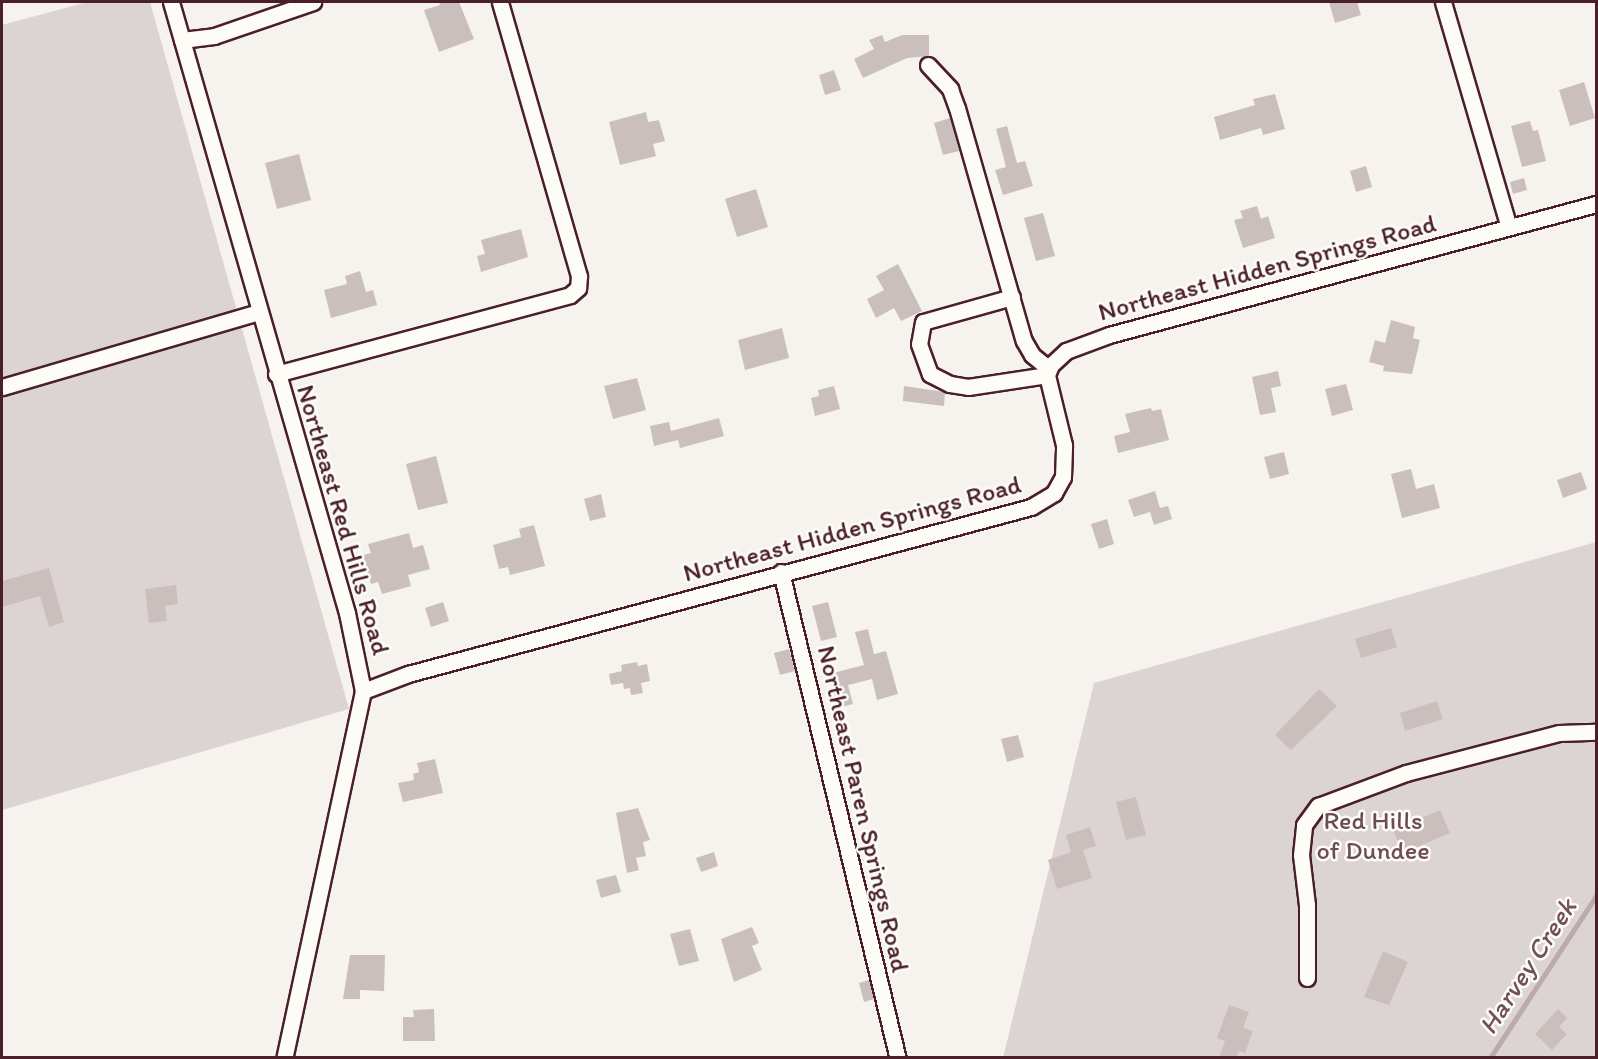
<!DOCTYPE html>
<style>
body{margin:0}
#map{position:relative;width:1598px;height:1059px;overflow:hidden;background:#f6f3ef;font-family:Itim,sans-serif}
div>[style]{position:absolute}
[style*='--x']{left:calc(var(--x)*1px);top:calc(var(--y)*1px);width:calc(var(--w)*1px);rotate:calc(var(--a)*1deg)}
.green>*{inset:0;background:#dcd4d2}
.stream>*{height:4.5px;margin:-2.25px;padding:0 2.25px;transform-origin:2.25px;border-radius:2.25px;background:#bbabac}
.building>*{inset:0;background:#cbbfbe}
.roads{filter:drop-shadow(2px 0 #4a1f2b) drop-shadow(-2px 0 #4a1f2b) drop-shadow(0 2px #4a1f2b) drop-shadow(0 -2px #4a1f2b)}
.minor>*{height:15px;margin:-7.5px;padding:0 7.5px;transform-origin:7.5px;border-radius:7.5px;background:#fdfcf7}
span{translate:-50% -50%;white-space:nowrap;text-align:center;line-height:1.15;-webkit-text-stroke:5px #fdfcf7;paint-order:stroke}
.street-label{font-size:26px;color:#4a1f2b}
.park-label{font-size:26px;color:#6e4c55}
.water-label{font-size:27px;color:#725058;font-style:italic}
.frame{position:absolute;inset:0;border:3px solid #4a1f2b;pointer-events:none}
</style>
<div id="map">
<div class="green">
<i style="clip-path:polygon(87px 2px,150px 2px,349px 709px,2px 810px,2px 25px)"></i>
<i style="clip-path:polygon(1596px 542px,1596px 1057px,1003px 1058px,1094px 683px)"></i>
</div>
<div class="stream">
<i style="--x:1490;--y:1058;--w:194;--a:-56.8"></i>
</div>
<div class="building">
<i style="clip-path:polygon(439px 2px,459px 2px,474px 39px,439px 52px,424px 10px,440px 5px)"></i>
<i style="clip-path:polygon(1329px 2px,1357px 2px,1361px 15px,1335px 23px)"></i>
<i style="clip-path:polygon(882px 35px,885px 42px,902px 35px,929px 35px,929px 56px,907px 58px,863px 78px,854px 59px,874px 49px,869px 40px)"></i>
<i style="clip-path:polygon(834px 70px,841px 90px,825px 95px,819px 75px)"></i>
<i style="clip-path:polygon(1584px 82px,1595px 118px,1570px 126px,1559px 90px)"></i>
<i style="clip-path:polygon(1275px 94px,1285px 129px,1263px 135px,1261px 128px,1220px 140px,1214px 117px,1255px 105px,1253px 99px)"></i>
<i style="clip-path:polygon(646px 112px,648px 122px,659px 120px,665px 141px,653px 144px,656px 156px,620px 165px,609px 122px)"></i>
<i style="clip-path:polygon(950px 118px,959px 151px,943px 155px,934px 123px)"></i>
<i style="clip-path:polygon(1530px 121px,1533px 131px,1538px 130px,1546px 161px,1522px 167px,1511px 126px)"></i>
<i style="clip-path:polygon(1007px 126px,1017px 163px,1025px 161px,1033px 186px,1003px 195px,995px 170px,1006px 167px,996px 129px)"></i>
<i style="clip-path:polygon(299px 154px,311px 200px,277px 209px,265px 163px)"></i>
<i style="clip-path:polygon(1366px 166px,1372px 187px,1356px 192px,1350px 171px)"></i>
<i style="clip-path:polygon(1524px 178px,1527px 190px,1513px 194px,1510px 182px)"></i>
<i style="clip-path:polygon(756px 189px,768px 227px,737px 237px,725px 199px)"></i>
<i style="clip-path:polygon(1257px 206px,1261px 219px,1268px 216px,1275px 238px,1243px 248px,1234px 220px,1243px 218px,1240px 211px)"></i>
<i style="clip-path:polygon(1043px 213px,1055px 256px,1036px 261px,1024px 218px)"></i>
<i style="clip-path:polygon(521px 229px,528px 257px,481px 272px,477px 256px,485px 254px,481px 240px)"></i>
<i style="clip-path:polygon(898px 264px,922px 311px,901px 321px,894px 308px,876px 318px,867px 299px,884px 290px,876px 276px)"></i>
<i style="clip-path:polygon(360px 271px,366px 292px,373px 290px,377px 305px,331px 318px,324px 290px,347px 284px,345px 276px)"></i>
<i style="clip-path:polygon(1391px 320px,1415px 327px,1413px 338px,1420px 340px,1412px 374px,1383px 371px,1384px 366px,1369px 362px,1375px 340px,1385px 343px)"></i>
<i style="clip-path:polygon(782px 328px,789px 358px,745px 370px,738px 340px)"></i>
<i style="clip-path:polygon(1278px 371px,1281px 386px,1271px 388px,1276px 412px,1260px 415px,1252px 377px)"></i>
<i style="clip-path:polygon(637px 378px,646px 410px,613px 419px,604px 386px)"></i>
<i style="clip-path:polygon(1346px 384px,1353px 410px,1332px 416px,1325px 389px)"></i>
<i style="clip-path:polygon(834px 386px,840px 409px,815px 416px,811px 398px,819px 396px,818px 390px)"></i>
<i style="clip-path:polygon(904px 386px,945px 392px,944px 406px,903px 401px)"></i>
<i style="clip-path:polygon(1151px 408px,1152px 411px,1161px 409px,1169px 440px,1118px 453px,1114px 436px,1130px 432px,1125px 414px)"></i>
<i style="clip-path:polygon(719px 418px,724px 436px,680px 448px,678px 440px,654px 446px,650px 426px,669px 422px,671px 431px)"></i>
<i style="clip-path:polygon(1284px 452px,1289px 474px,1270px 479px,1264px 457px)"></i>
<i style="clip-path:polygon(436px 456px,448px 503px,418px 510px,406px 464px)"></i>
<i style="clip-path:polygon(1411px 469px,1416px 489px,1434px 484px,1440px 508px,1402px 518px,1391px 474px)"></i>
<i style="clip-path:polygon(1581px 472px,1587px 489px,1563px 498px,1557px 480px)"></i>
<i style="clip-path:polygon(1155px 491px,1160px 508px,1168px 506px,1172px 519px,1154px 525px,1150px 512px,1134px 517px,1128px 500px)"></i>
<i style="clip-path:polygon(601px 494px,606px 517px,590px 521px,584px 499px)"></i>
<i style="clip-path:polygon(1107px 519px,1114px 544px,1099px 549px,1091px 524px)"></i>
<i style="clip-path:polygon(534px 525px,545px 566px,510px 575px,508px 567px,499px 569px,493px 545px,521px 537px,519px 529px)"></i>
<i style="clip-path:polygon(409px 533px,413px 548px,423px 545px,430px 569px,408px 575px,411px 586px,382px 594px,378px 582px,371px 584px,363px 555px,371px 553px,368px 544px)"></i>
<i style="clip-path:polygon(49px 568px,64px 622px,49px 627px,40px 596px,2px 607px,2px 581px)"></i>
<i style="clip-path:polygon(176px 585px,178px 604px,165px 606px,167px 621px,149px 623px,145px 589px)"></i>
<i style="clip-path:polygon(443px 602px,449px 621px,431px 627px,425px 608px)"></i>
<i style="clip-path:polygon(828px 602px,837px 637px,821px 641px,812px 606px)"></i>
<i style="clip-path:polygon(1391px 628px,1397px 647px,1361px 658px,1355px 639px)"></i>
<i style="clip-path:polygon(868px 629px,874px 654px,886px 651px,898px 694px,877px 700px,872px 679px,848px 685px,853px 704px,837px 708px,829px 674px,864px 665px,855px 632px)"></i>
<i style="clip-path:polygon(789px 649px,795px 671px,780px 675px,774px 653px)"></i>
<i style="clip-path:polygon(637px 662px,638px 666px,647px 664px,650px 681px,641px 683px,643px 693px,631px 695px,630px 688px,624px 689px,623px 683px,611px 685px,609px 674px,622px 671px,621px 665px)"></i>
<i style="clip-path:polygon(1319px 689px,1337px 706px,1291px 750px,1275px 735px)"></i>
<i style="clip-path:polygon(1437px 701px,1443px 719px,1405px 731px,1400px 713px)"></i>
<i style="clip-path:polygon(1018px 735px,1024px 757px,1007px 762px,1001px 739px)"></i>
<i style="clip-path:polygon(435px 759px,443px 793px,403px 802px,398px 783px,414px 780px,413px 774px,419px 772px,417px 763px)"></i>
<i style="clip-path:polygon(1136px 797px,1146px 835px,1126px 840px,1116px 802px)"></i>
<i style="clip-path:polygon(638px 808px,650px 840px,643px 842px,646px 856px,636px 858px,639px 870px,627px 873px,616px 813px)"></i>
<i style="clip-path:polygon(1440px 810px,1450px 833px,1403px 853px,1393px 830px)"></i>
<i style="clip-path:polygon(1090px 827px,1096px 846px,1083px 850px,1092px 878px,1057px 889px,1048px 860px,1071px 852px,1066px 835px)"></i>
<i style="clip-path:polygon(714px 852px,718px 866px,701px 872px,696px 858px)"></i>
<i style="clip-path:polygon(616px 875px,621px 892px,601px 898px,596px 880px)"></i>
<i style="clip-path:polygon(752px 927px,759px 943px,752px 946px,762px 970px,734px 982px,721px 939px)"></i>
<i style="clip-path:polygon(690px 929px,699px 961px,679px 966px,670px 934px)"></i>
<i style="clip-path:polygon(1383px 951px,1408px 962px,1389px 1005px,1364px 997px)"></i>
<i style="clip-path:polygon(350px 955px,385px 955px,384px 991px,360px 990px,360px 999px,343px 999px)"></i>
<i style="clip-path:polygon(869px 980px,874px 999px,864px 1002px,859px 983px)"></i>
<i style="clip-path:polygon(1229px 1005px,1249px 1012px,1243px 1028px,1253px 1031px,1245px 1053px,1239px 1051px,1236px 1058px,1219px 1058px,1225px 1041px,1217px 1038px)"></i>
<i style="clip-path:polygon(434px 1009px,435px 1041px,403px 1041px,403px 1017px,414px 1017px,413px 1010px)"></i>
<i style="clip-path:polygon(1558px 1009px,1567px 1018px,1559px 1027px,1567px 1034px,1552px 1050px,1535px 1034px)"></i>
</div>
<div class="roads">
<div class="minor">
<i style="--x:171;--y:2;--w:636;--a:73.93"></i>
<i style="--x:347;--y:613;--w:80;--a:78.4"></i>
<i style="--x:363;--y:691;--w:375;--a:102.1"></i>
<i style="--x:1443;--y:2;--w:234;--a:73.7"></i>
<i style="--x:182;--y:40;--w:32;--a:-7"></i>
<i style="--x:214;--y:36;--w:105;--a:-19"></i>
<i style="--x:928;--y:65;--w:33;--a:47"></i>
<i style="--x:950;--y:89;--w:20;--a:70"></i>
<i style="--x:957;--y:108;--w:242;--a:74"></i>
<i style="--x:1024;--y:341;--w:16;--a:60"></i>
<i style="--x:1032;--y:355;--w:22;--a:39"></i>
<i style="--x:1012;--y:297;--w:92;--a:164.3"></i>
<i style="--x:923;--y:322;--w:22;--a:100"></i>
<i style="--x:919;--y:344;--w:32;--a:70"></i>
<i style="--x:930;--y:374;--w:22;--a:27"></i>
<i style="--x:950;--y:384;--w:18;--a:9"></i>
<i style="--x:968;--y:387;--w:80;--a:-8.6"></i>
<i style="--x:276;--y:374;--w:304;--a:-15"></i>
<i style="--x:570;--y:295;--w:11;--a:-41"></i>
<i style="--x:578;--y:288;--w:12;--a:-85"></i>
<i style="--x:579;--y:276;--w:285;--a:-106.1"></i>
<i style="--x:2;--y:387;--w:267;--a:-16.3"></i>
<i style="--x:781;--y:572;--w:500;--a:76.5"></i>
<i style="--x:363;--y:691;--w:48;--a:-20.7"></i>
<i style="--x:408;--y:674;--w:645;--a:-15.01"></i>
<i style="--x:1031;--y:507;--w:27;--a:-31"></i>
<i style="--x:1054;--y:493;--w:18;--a:-61"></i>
<i style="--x:1063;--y:477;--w:32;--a:-88"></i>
<i style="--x:1064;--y:445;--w:72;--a:-103.7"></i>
<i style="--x:1047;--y:375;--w:11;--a:-68"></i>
<i style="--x:1051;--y:365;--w:21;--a:-43"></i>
<i style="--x:1066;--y:351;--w:46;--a:-20.4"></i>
<i style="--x:1109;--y:335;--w:504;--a:-15.06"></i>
<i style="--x:1307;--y:978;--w:73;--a:-90"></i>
<i style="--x:1307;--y:905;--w:50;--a:-96.8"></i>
<i style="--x:1301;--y:855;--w:30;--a:-84"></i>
<i style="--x:1304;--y:825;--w:24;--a:-54"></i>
<i style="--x:1318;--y:806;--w:94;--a:-20.6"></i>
<i style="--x:1406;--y:773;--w:158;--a:-14.7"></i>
<i style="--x:1559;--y:733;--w:37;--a:-2"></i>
</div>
</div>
<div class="street-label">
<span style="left:1267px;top:268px;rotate:-15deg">Northeast Hidden Springs Road</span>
<span style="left:343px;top:520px;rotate:74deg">Northeast Red Hills Road</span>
<span style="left:852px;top:529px;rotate:-15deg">Northeast Hidden Springs Road</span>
<span style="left:863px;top:809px;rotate:77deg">Northeast Paren Springs Road</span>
</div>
<div class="park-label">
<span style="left:1373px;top:836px">Red Hills<br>of Dundee</span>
</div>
<div class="water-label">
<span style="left:1527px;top:966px;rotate:-57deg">Harvey Creek</span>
</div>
<div class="frame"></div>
</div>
